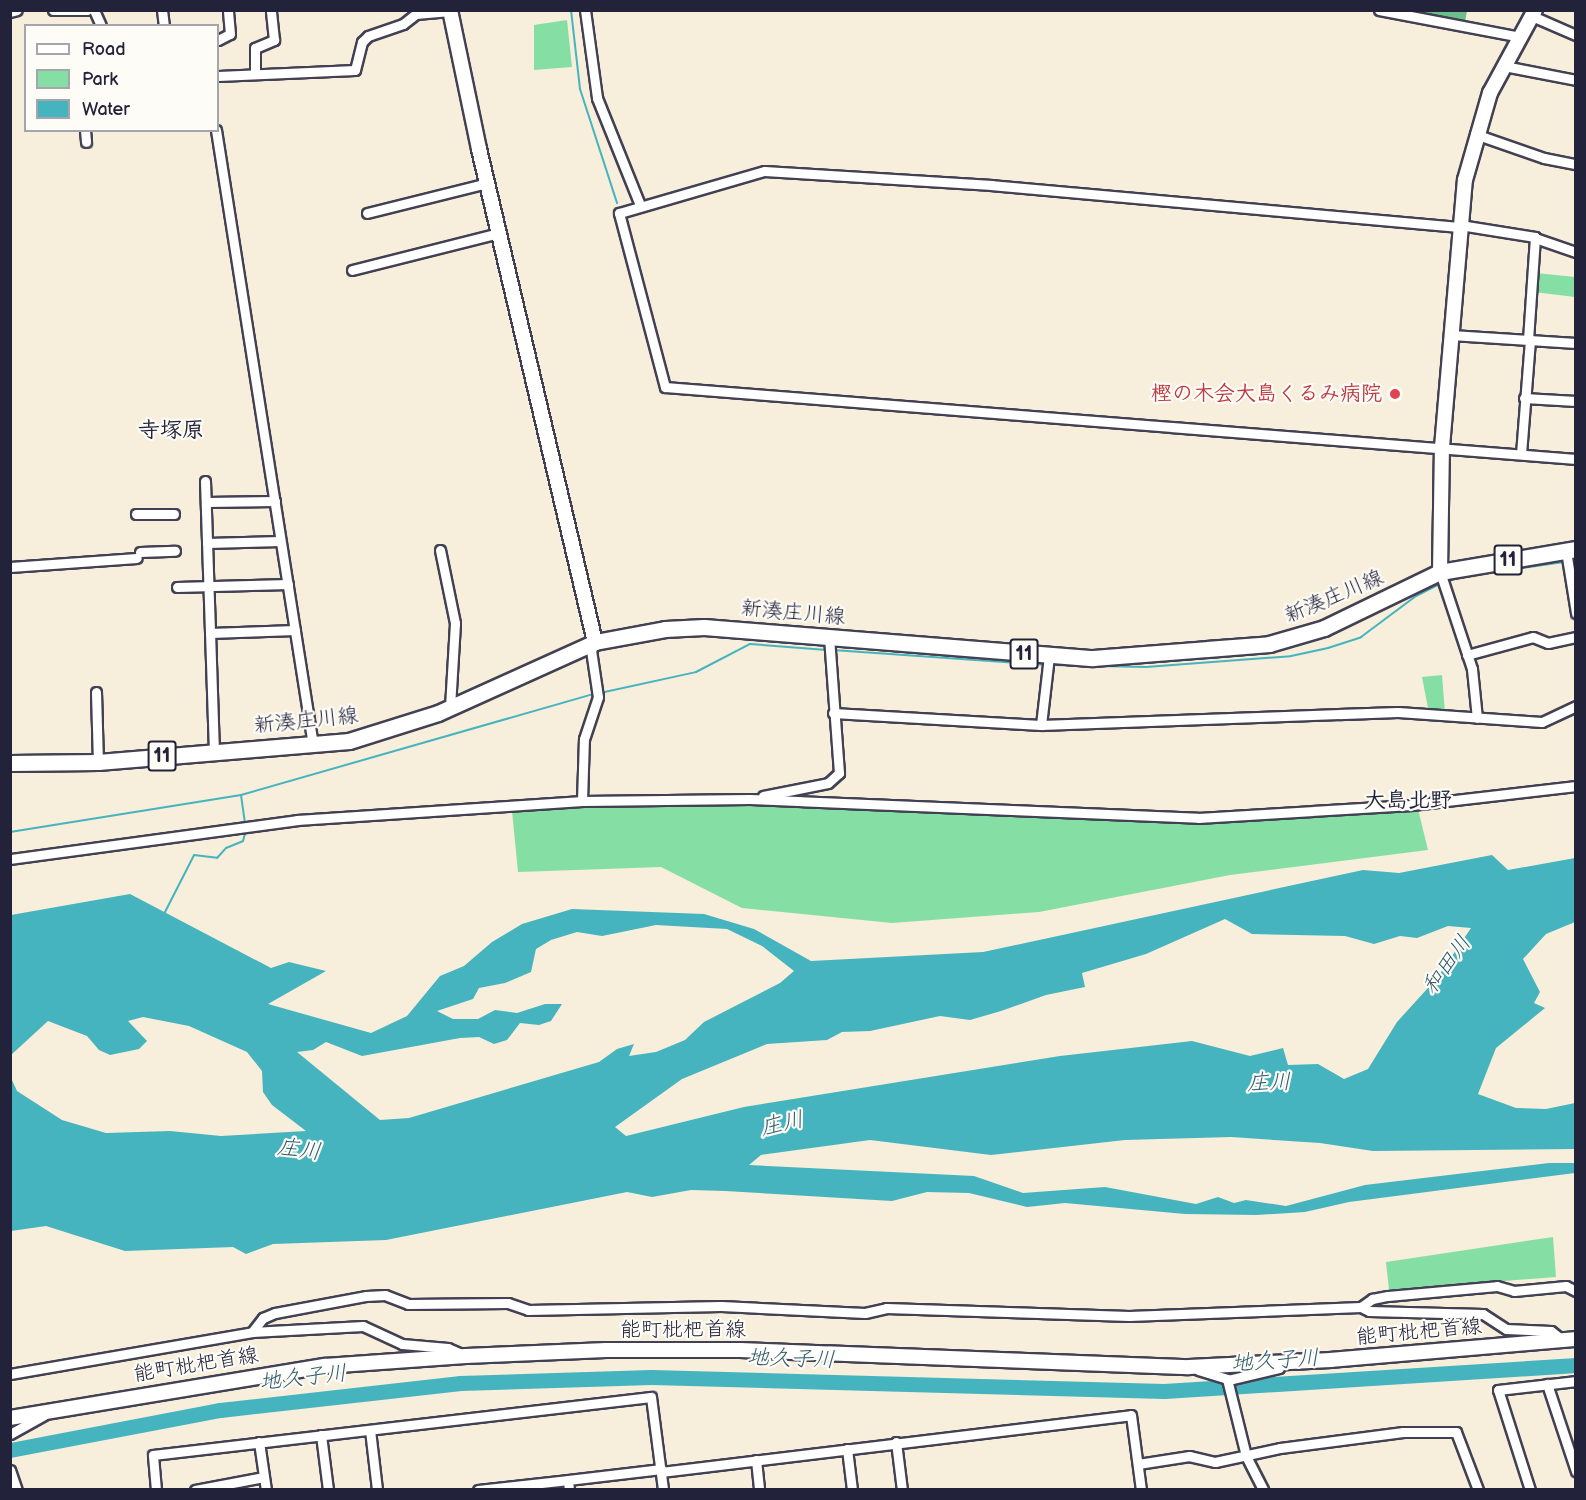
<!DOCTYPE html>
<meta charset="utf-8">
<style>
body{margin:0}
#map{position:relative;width:1586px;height:1500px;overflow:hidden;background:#f7eedb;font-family:"Balsamiq Sans","Klee One",sans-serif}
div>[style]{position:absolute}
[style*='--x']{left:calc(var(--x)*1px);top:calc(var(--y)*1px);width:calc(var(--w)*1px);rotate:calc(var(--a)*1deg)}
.green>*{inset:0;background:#85dfa4}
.forest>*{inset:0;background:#6cbe8a}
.water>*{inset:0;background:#45b4be}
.stream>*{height:2px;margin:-1px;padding:0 1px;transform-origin:1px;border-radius:1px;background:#45b4be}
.river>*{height:15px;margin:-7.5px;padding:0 7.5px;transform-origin:7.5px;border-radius:7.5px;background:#45b4be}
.roads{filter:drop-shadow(2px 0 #424153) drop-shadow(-2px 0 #424153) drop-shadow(0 2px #424153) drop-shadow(0 -2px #424153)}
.street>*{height:9px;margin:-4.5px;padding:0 4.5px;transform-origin:4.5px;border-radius:4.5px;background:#fff}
.secondary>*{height:14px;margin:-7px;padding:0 7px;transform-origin:7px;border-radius:7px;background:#fff}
.primary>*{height:15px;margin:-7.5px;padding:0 7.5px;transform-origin:7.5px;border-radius:7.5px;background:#fff}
.dots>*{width:16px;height:16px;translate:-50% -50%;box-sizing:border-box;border:3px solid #fdfcf7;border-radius:50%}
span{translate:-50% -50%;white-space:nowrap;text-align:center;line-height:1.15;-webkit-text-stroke:4.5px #fdfcf7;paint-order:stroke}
.shield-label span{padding:2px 4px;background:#fdfcf7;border:2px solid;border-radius:4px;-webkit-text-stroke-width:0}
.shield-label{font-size:20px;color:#22223b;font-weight:700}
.health-label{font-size:21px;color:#be3a42;font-weight:700}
.right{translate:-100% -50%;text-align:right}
.street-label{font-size:21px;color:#22223b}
.neighbourhood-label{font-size:22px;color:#22223b;font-weight:700}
.water-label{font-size:22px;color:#305c6f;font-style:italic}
.frame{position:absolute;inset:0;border:12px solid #22223b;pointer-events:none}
.legend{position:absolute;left:24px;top:24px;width:195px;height:108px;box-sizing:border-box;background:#fdfcf7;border:2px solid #a5a5ac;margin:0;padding:8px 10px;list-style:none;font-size:18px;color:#22223b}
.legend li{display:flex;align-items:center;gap:12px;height:30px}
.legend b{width:30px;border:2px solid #a5a5ac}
</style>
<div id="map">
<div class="green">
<i style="clip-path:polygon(567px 20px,572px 67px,534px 70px,534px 25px)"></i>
<i style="clip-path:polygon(1536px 273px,1575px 277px,1575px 297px,1534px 292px)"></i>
<i style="clip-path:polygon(1442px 675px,1445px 713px,1428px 708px,1422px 677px)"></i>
<i style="clip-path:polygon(692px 803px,1177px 821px,1418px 809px,1428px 850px,1230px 875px,1039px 912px,892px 923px,742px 908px,661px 867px,518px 872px,512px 811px)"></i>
<i style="clip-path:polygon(1553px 1237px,1556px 1277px,1389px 1290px,1386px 1262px)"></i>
</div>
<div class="forest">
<i style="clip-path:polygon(1407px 11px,1467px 11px,1465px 22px)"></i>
</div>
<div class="water">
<i style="clip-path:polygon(evenodd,1492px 855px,1508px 870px,1575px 858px,1575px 922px,1546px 934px,1523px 959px,1540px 992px,1534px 1003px,1545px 1008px,1496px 1048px,1478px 1094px,1516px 1108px,1546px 1109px,1575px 1103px,1575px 1149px,1373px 1151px,1320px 1143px,1231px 1137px,1125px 1140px,991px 1155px,870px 1140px,761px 1155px,749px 1165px,974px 1176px,1023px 1193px,1105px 1187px,1196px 1204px,1218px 1197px,1234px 1203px,1246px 1200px,1286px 1206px,1365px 1185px,1549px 1163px,1575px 1163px,1575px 1173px,1349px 1202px,1305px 1212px,1257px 1215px,1185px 1214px,1065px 1203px,1027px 1207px,969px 1193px,927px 1192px,892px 1201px,725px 1191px,691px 1190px,652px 1197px,627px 1192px,386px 1240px,273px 1244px,246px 1254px,233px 1247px,125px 1251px,46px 1226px,11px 1231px,11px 1078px,17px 1091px,62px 1120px,106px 1133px,170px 1131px,221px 1136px,306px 1131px,272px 1105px,263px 1092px,262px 1071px,247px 1052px,189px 1026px,143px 1017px,128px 1021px,147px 1041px,139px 1049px,110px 1055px,99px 1050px,87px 1036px,48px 1021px,11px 1055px,11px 915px,130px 894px,271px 968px,289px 962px,326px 971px,268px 1004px,371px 1033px,407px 1016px,440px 976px,464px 966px,492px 942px,522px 924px,572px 909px,704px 914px,754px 929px,811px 961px,983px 952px,1363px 870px,1399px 873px,1492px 855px,1225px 919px,1252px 934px,1345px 936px,1374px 944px,1400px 936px,1417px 938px,1448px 926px,1471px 928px,1437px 978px,1397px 1022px,1368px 1069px,1344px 1079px,1318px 1064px,1288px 1065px,1283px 1048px,1250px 1056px,1192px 1041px,1060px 1056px,744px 1107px,626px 1136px,615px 1127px,682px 1079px,767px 1044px,827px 1040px,842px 1032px,870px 1031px,940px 1016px,970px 1020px,1001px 1011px,1046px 995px,1085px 987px,1082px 973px,1146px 954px,1225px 919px,1492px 855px,656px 925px,727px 929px,762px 946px,794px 971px,780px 983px,704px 1022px,685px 1040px,656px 1052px,629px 1056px,634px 1044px,617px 1049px,599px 1062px,409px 1118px,380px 1120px,297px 1052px,313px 1050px,326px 1042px,362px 1056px,460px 1038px,479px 1037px,494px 1044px,507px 1040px,520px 1023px,539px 1025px,551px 1021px,562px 1004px,545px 1004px,517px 1013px,495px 1010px,478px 1019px,453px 1019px,437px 1011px,473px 999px,479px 988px,505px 983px,531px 972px,536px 949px,551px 940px,577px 932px,602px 936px,656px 925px)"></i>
</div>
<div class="stream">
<i style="--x:571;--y:10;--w:80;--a:83.5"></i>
<i style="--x:580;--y:89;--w:120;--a:72"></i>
<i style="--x:1446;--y:582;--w:20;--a:-18"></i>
<i style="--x:1465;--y:576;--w:100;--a:-8"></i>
<i style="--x:833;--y:650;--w:214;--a:4"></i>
<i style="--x:1051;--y:665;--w:95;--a:1.2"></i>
<i style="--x:1146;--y:667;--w:145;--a:-4.3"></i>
<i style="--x:1291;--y:656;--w:38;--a:-12"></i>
<i style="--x:1328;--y:648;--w:35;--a:-18"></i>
<i style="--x:1361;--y:637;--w:69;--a:-36.7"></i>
<i style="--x:1416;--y:596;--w:27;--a:-27"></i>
<i style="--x:600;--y:693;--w:98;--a:-12.3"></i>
<i style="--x:696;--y:672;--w:61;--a:-27.4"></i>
<i style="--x:750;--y:644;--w:77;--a:4.5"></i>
<i style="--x:241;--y:795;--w:30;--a:82"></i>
<i style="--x:10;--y:832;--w:234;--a:-9.1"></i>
<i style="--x:241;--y:795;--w:367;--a:-16"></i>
<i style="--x:164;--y:914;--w:66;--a:-63"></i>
<i style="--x:194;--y:855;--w:23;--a:7"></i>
<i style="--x:217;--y:858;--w:13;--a:-48"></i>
<i style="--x:226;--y:848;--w:18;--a:-22"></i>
<i style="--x:243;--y:841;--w:11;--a:-75"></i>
</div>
<div class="river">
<i style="--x:10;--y:1450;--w:214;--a:-10.8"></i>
<i style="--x:220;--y:1410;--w:242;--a:-6.4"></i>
<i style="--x:460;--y:1383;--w:191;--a:-1.8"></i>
<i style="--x:651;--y:1377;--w:513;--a:1.56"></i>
<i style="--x:1164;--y:1391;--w:413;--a:-3.6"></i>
</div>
<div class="roads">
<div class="street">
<i style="--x:53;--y:10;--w:34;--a:0"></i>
<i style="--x:94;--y:10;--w:17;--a:66"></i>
<i style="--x:162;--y:10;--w:16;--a:83"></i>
<i style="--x:585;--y:10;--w:89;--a:82.2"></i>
<i style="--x:597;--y:98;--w:115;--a:68.1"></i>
<i style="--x:1379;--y:10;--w:145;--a:10.8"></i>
<i style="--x:10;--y:12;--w:7;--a:-16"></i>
<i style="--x:1532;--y:16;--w:48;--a:23.4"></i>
<i style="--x:218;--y:40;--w:13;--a:-27"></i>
<i style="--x:230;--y:34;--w:24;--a:-95"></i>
<i style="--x:1504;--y:66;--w:73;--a:11"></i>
<i style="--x:255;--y:74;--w:26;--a:-90"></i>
<i style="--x:255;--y:48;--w:21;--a:-23"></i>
<i style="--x:274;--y:40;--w:30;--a:-96"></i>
<i style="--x:218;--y:76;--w:137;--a:-2.5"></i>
<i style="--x:355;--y:70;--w:29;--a:-76"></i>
<i style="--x:362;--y:42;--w:8;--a:-45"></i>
<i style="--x:368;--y:36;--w:37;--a:-19"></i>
<i style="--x:403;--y:24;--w:16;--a:-38"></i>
<i style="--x:416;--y:14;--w:34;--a:-5"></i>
<i style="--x:85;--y:130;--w:12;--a:85"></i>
<i style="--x:216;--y:130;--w:623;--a:81.04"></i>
<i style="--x:1475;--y:134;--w:73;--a:19.2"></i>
<i style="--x:1544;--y:158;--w:33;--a:11"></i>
<i style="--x:367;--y:213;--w:124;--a:-14"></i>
<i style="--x:1460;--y:225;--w:76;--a:9.1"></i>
<i style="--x:1535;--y:237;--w:102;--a:93.9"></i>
<i style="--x:1460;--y:227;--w:470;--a:-174.9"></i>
<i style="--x:992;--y:185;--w:228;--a:-176.5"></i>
<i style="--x:764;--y:171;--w:151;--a:163.8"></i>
<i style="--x:619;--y:213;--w:180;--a:75.2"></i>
<i style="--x:665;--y:387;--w:914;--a:4.52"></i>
<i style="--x:1535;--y:238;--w:43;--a:18.9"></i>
<i style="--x:352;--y:270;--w:152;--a:-14.1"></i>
<i style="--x:1451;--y:335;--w:125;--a:3.7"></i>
<i style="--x:1524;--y:398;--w:52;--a:3.3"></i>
<i style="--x:1521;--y:454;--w:115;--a:-85.5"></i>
<i style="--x:205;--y:481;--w:270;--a:88.1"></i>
<i style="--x:206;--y:502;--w:69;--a:-0.8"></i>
<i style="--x:136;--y:514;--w:38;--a:0"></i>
<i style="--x:207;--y:543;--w:73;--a:-1.6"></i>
<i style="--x:440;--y:550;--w:75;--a:78.4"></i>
<i style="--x:455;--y:623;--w:84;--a:93.4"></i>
<i style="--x:1566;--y:551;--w:63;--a:80.8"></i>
<i style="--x:140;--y:552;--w:35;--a:-2"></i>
<i style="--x:10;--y:567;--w:127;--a:-4.1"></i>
<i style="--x:1440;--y:572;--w:102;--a:71.7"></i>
<i style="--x:1472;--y:669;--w:49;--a:84.2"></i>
<i style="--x:177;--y:587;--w:111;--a:-1.5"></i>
<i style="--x:210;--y:633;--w:85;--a:-2"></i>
<i style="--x:1467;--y:655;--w:68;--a:-15.3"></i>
<i style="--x:1533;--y:637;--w:16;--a:22"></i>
<i style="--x:1548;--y:643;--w:29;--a:-12"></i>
<i style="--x:96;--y:692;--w:70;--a:88.4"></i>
<i style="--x:833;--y:713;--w:208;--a:3.3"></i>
<i style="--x:1041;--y:725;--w:357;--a:-2.1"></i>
<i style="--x:1398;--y:712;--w:144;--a:4"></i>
<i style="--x:1542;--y:722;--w:38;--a:-25"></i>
<i style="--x:1041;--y:725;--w:69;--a:-83.4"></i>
<i style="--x:763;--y:796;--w:66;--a:-11.3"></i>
<i style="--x:828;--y:783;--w:15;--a:-42"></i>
<i style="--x:839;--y:773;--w:136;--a:-94.2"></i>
<i style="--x:582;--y:801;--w:62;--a:-88.2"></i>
<i style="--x:584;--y:739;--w:44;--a:-71.6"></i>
<i style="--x:598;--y:697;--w:48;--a:-98.5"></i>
<i style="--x:591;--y:650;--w:8;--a:-60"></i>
<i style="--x:10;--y:859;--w:290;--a:-7.7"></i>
<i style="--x:297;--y:820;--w:286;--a:-3.8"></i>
<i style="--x:582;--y:801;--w:168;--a:-0.7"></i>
<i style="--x:750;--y:799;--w:448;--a:2.4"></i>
<i style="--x:1198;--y:818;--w:214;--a:-3.5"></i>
<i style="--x:1412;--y:805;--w:165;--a:-6.6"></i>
<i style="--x:1361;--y:1307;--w:9;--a:27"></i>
<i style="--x:1369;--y:1311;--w:114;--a:1.5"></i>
<i style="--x:1483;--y:1314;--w:27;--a:33"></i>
<i style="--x:1506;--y:1329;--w:45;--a:2.5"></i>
<i style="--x:1551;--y:1331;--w:14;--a:39"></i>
<i style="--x:252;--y:1332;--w:18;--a:-52"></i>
<i style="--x:263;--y:1318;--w:13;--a:-23"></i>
<i style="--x:275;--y:1313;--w:93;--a:-10.6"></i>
<i style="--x:366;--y:1296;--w:19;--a:-3"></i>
<i style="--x:385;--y:1295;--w:25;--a:21"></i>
<i style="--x:408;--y:1304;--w:100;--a:-0.6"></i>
<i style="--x:508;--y:1303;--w:21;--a:19"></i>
<i style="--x:528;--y:1310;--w:193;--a:-1.2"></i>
<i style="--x:721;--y:1306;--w:144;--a:2.8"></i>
<i style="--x:865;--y:1313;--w:22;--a:-13"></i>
<i style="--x:886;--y:1308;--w:243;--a:1.9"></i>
<i style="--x:1129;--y:1316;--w:232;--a:-2.2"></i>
<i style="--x:1361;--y:1307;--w:14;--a:-36"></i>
<i style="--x:1372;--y:1299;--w:16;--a:-11"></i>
<i style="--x:1388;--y:1296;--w:109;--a:-5.2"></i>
<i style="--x:1497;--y:1286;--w:18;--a:16"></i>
<i style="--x:1514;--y:1291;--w:52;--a:-5.5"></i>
<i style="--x:1566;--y:1286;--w:11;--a:27"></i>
<i style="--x:1198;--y:1370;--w:30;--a:17"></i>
<i style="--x:1227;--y:1379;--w:79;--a:76.1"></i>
<i style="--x:1246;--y:1456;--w:38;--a:63"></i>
<i style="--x:10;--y:1374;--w:246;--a:-9.8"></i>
<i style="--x:252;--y:1332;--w:111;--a:-3.1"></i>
<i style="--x:363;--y:1326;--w:43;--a:24.8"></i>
<i style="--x:402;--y:1344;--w:46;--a:5"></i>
<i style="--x:448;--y:1348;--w:17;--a:24"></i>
<i style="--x:1228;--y:1380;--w:52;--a:-13.2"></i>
<i style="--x:1279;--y:1368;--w:4;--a:-63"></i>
<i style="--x:1547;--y:1384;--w:92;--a:71.6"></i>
<i style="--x:370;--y:1430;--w:60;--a:83.3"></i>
<i style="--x:10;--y:1434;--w:39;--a:-29"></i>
<i style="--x:321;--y:1435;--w:55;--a:82.7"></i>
<i style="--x:259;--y:1442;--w:49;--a:81.7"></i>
<i style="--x:896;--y:1442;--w:48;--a:82.9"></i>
<i style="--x:847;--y:1449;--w:41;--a:83"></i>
<i style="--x:756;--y:1460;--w:30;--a:84"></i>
<i style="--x:1138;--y:1464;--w:52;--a:-8.9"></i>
<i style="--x:1189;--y:1456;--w:27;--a:13"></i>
<i style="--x:1215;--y:1462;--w:66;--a:-12.2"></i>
<i style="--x:1280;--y:1448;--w:124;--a:-7.4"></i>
<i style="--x:1403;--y:1432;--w:53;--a:0"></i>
<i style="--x:1456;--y:1432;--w:62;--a:69.2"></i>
<i style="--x:10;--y:1470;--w:21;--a:71"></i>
<i style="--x:661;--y:1472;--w:473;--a:-6.9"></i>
<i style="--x:1131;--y:1415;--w:76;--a:82.4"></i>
<i style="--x:156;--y:1490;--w:35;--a:-95"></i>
<i style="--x:153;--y:1455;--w:501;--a:-6.64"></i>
<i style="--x:651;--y:1397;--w:94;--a:82.6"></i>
<i style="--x:195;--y:1490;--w:70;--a:-10.7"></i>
<i style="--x:478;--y:1490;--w:91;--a:-6.3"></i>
<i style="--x:569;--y:1490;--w:10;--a:-96"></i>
<i style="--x:568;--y:1480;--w:94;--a:-6.7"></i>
<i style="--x:1530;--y:1490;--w:105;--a:-107.7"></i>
<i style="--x:1498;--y:1390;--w:79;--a:-6.6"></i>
</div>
<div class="secondary">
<i style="--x:450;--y:10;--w:142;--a:78.2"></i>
<i style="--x:479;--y:149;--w:506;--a:76.76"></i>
<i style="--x:1440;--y:572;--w:125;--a:-89.1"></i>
<i style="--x:1442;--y:447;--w:268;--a:-85.1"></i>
<i style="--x:1465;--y:180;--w:91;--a:-74"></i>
<i style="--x:1490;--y:93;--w:94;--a:-61.5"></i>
<i style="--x:10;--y:1418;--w:319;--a:-9.4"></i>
<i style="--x:325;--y:1366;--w:141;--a:-4.1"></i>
<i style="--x:466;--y:1356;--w:140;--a:-2.5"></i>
<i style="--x:606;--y:1350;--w:134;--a:0"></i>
<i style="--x:740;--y:1350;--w:449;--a:2.2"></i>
<i style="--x:1189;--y:1367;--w:142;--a:-2.8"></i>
<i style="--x:1331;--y:1360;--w:246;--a:-4.9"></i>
</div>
<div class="primary">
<i style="--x:10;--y:763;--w:88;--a:-0.7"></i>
<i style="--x:98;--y:762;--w:252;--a:-4.8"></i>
<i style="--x:349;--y:741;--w:93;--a:-17.5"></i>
<i style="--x:438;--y:713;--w:172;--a:-24.3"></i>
<i style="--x:595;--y:642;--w:71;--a:-10.5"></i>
<i style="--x:665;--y:629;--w:39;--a:-3"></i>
<i style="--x:704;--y:627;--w:390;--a:4.6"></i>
<i style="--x:1093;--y:658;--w:177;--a:-4.5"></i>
<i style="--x:1269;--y:644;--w:57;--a:-16.2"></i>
<i style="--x:1324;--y:628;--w:129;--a:-25.8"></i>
<i style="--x:1440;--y:572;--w:138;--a:-9.6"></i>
</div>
</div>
<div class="dots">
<i style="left:1395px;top:394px;background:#e0444e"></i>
</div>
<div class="shield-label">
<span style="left:1508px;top:560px">11</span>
<span style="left:1024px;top:654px">11</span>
<span style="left:162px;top:756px">11</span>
</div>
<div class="health-label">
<span class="right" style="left:1382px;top:394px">樫の木会大島くるみ病院</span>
</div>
<div class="street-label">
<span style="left:1334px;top:597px;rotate:-23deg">新湊庄川線</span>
<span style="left:793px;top:613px;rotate:5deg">新湊庄川線</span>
<span style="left:306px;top:721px;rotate:-6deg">新湊庄川線</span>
<span style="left:683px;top:1330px">能町枇杷首線</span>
<span style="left:1419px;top:1332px;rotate:-5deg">能町枇杷首線</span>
<span style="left:196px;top:1365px;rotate:-9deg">能町枇杷首線</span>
</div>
<div class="neighbourhood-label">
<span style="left:171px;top:431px">寺塚原</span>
<span style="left:1408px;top:801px">大島北野</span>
</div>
<div class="water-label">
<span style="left:1447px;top:965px;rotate:-54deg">和田川</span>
<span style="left:1269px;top:1083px;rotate:-2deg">庄川</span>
<span style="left:782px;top:1124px;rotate:-13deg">庄川</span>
<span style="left:299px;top:1150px;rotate:7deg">庄川</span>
<span style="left:791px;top:1359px;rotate:2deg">地久子川</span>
<span style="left:1275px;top:1361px;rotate:-4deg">地久子川</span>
<span style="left:303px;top:1378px;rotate:-6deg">地久子川</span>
</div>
<div class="frame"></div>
<ul class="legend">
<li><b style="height:8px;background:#fff"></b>Road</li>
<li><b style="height:16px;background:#85dfa4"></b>Park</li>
<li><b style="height:16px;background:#45b4be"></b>Water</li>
</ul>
</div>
